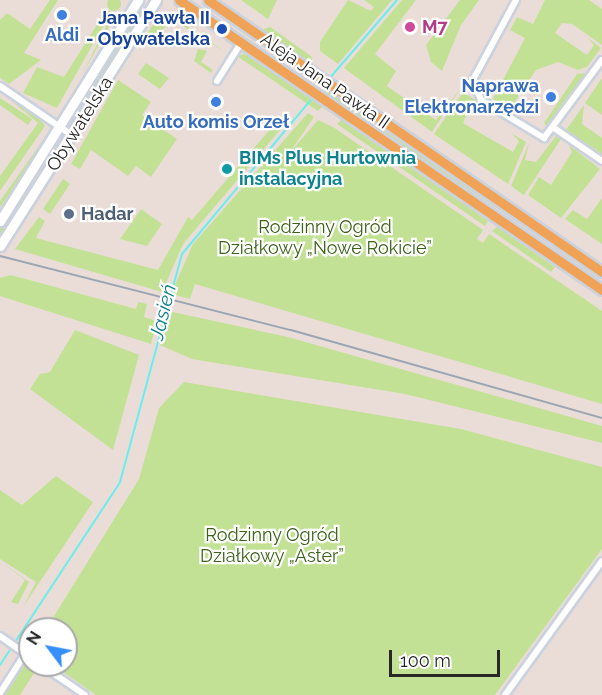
<!DOCTYPE html>
<meta charset="utf-8">
<style>
body{margin:0}
#map{position:relative;width:602px;height:695px;overflow:hidden;background:#eaddd8;font-family:Raleway,sans-serif}
div>[style]{position:absolute}
[style*='--x']{left:calc(var(--x)*1px);top:calc(var(--y)*1px);width:calc(var(--w)*1px);rotate:calc(var(--a)*1deg)}
.green>*{inset:0;background:#c3e194}
.round{border-radius:50%}
.stream>*{height:2px;margin:-1px;padding:0 1px;transform-origin:1px;border-radius:1px;background:#6aeeed}
.roads{filter:drop-shadow(2px 0 #cbd2dd) drop-shadow(-2px 0 #cbd2dd) drop-shadow(0 2px #cbd2dd) drop-shadow(0 -2px #cbd2dd)}
.street>*{height:6px;margin:-3px;padding:0 3px;transform-origin:3px;border-radius:3px;background:#fff}
.secondary>*{height:9px;margin:-4.5px;padding:0 4.5px;transform-origin:4.5px;border-radius:4.5px;background:#fff}
.primary>*{height:9px;margin:-4.5px;padding:0 4.5px;transform-origin:4.5px;border-radius:4.5px;background:#f0a357}
.rail>*{height:2px;margin:-1px;padding:0 1px;transform-origin:1px;border-radius:1px;background:#9ba5b2}
.dots>*{width:16px;height:16px;translate:-50% -50%;box-sizing:border-box;border:3px solid #fff;border-radius:50%}
span{translate:-50% -50%;white-space:nowrap;text-align:center;line-height:1.15;-webkit-text-stroke:4.5px #fff;paint-order:stroke}
.transit-label{font-size:18px;color:#164399;font-weight:700}
.right{translate:-100% -50%;text-align:right}
.hotel-label{font-size:18px;color:#b23c85;font-weight:700}
.left{translate:0 -50%;text-align:left}
.shop-label{font-size:18px;color:#366cbe;font-weight:700}
.street-label{font-size:18px;color:#272727}
.culture-label{font-size:18px;color:#0d838f;font-weight:700}
.service-label{font-size:18px;color:#4e5e75;font-weight:700}
.park-label{font-size:18px;color:#3c6219}
.water-label{font-size:20px;color:#0d7f88;font-style:italic}
.north{position:absolute;left:18px;top:617px;width:60px;height:60px;box-sizing:border-box;background:#fff;border:2px solid #a9a9a9;border-radius:50%;rotate:302deg;font-size:16px;font-weight:700;line-height:24px;text-align:center;color:#272727}
.north::after{content:'';display:block;margin:auto;width:21px;height:27px;background:#368ff9;clip-path:polygon(50% 0,100% 100%,50% 72%,0 100%)}
.scale{position:absolute;left:389px;top:650px;width:111px;height:27px;box-sizing:border-box;border:3px solid #272727;border-top:0;padding-left:8px;font-size:18px;line-height:21px;white-space:nowrap;color:#272727;-webkit-text-stroke:4px #fff;paint-order:stroke}
</style>
<div id="map">
<div class="green">
<i class="round" style="left:107px;top:-3px;width:14px;height:14px"></i>
<i style="clip-path:polygon(50px 0,58px 0,24px 53px,41px 60px,9px 84px,0 78px,0 20px,7px 13px,30px 29px)"></i>
<i style="clip-path:polygon(241px 0,277px 0,268px 19px)"></i>
<i style="clip-path:polygon(348px 0,371px 11px,374px 7px,364px 0,392px 0,338px 64px,320px 51px,320px 42px)"></i>
<i style="clip-path:polygon(402px 0,416px 0,375px 54px,396px 71px,387px 86px,436px 120px,460px 89px,432px 132px,344px 68px)"></i>
<i style="clip-path:polygon(460px 0,479px 0,461px 25px,442px 71px,431px 62px,426px 45px)"></i>
<i style="clip-path:polygon(545px 0,589px 0,602px 9px,602px 45px,572px 24px,562px 23px,555px 33px,587px 55px,594px 45px,588px 38px,601px 48px,587px 67px,578px 70px,558px 62px,536px 70px,516px 100px,522px 106px,515px 115px,493px 99px,525px 38px,510px 30px,517px 17px,533px 24px)"></i>
<i style="clip-path:polygon(107px 9px,115px 15px,103px 26px,57px 108px,23px 93px,37px 67px,64px 77px)"></i>
<i style="clip-path:polygon(138px 9px,143px 12px,82px 105px,90px 86px)"></i>
<i style="clip-path:polygon(118px 17px,111px 23px,82px 75px,106px 26px)"></i>
<i style="clip-path:polygon(172px 18px,175px 18px,226px 53px,172px 19px,157px 36px,150px 33px,155px 39px,151px 45px,143px 40px,154px 23px)"></i>
<i style="clip-path:polygon(270px 27px,311px 56px,313px 66px,261px 30px)"></i>
<i style="clip-path:polygon(198px 49px,207px 51px,201px 62px,213px 70px,211px 73px,194px 61px)"></i>
<i style="clip-path:polygon(245px 54px,306px 96px,322px 107px,318px 111px,237px 56px)"></i>
<i style="clip-path:polygon(146px 63px,169px 78px,160px 89px,138px 74px)"></i>
<i style="clip-path:polygon(586px 73px,549px 128px,544px 123px,577px 74px)"></i>
<i style="clip-path:polygon(602px 78px,602px 115px,585px 103px)"></i>
<i style="clip-path:polygon(118px 80px,151px 102px,142px 115px,177px 139px,151px 177px,136px 166px,128px 176px,91px 150px,80px 169px,71px 164px)"></i>
<i style="clip-path:polygon(0 91px,38px 117px,45px 126px,0 191px,0 176px,38px 123px)"></i>
<i style="clip-path:polygon(328px 91px,367px 118px,367px 121px,325px 94px)"></i>
<i style="clip-path:polygon(463px 92px,475px 100px,476px 111px,468px 111px,463px 123px,513px 152px,519px 141px,511px 133px,526px 142px,508px 184px,434px 134px)"></i>
<i style="clip-path:polygon(0 98px,32px 119px,28px 125px,0 105px)"></i>
<i style="clip-path:polygon(584px 105px,582px 124px,602px 138px,602px 154px,566px 130px)"></i>
<i style="clip-path:polygon(286px 111px,285px 124px,183px 244px,162px 292px,15px 249px,39px 217px,45px 221px,36px 238px,158px 270px,188px 217px,192px 220px)"></i>
<i style="clip-path:polygon(308px 113px,314px 117px,288px 155px,318px 120px,333px 127px,483px 230px,477px 239px,483px 243px,489px 234px,602px 311px,602px 404px,195px 284px,190px 299px,171px 294px,193px 244px)"></i>
<i style="clip-path:polygon(341px 120px,488px 221px,485px 226px,337px 124px)"></i>
<i style="clip-path:polygon(380px 128px,564px 253px,379px 130px)"></i>
<i style="clip-path:polygon(48px 133px,37px 159px,0 207px,0 201px)"></i>
<i style="clip-path:polygon(556px 136px,561px 139px,524px 195px,511px 186px,529px 143px,525px 160px,536px 162px)"></i>
<i style="clip-path:polygon(569px 145px,600px 169px,561px 218px,528px 195px,539px 177px,551px 185px,572px 152px)"></i>
<i style="clip-path:polygon(56px 147px,57px 151px,0 236px,0 227px)"></i>
<i style="clip-path:polygon(63px 179px,70px 184px,50px 214px,43px 209px)"></i>
<i style="clip-path:polygon(602px 198px,602px 244px,565px 219px,573px 210px,587px 219px)"></i>
<i style="clip-path:polygon(141px 209px,162px 224px,147px 246px,120px 239px)"></i>
<i style="clip-path:polygon(497px 227px,555px 267px,551px 272px,492px 231px)"></i>
<i style="clip-path:polygon(11px 275px,136px 309px,138px 302px,147px 304px,144px 317px,157px 321px,151px 344px,0 296px,0 278px)"></i>
<i style="clip-path:polygon(168px 311px,288px 337px,602px 426px,602px 443px,405px 394px,192px 359px,160px 345px)"></i>
<i style="clip-path:polygon(75px 330px,139px 355px,113px 450px,30px 389px,40px 374px,50px 372px)"></i>
<i style="clip-path:polygon(184px 382px,461px 429px,602px 467px,602px 549px,495px 695px,96px 695px,53px 665px,66px 665px,66px 629px,46px 629px,139px 479px,159px 408px)"></i>
<i style="clip-path:polygon(56px 476px,93px 502px,23px 607px,36px 582px,0 559px,0 490px,22px 505px)"></i>
<i style="clip-path:polygon(0 561px,29px 582px,18px 604px,11px 602px,25px 580px)"></i>
<i style="clip-path:polygon(25px 663px,36px 670px,20px 695px,5px 695px)"></i>
</div>
<div class="stream">
<i style="--x:328;--y:80;--w:106;--a:-49.2"></i>
<i style="--x:0;--y:665;--w:219;--a:-56.7"></i>
<i style="--x:120;--y:482;--w:236;--a:-74.8"></i>
<i style="--x:182;--y:254;--w:206;--a:-50.1"></i>
</div>
<div class="roads">
<div class="street">
<i style="--x:516;--y:0;--w:91;--a:118.3"></i>
<i style="--x:473;--y:80;--w:22;--a:68"></i>
<i style="--x:481;--y:100;--w:74;--a:31.1"></i>
<i style="--x:544;--y:138;--w:97;--a:-53.4"></i>
<i style="--x:217;--y:81;--w:45;--a:-57.7"></i>
<i style="--x:0;--y:86;--w:88;--a:34.4"></i>
<i style="--x:554;--y:128;--w:58;--a:34.5"></i>
<i style="--x:0;--y:636;--w:37;--a:35"></i>
<i style="--x:41;--y:665;--w:53;--a:34.3"></i>
<i style="--x:0;--y:693;--w:46;--a:-57.3"></i>
<i style="--x:505;--y:695;--w:165;--a:-54.1"></i>
</div>
<div class="secondary">
<i style="--x:0;--y:221;--w:261;--a:-58"></i>
<i style="--x:0;--y:246;--w:291;--a:-57.6"></i>
</div>
<div class="primary">
<i style="--x:179;--y:0;--w:513;--a:34.43"></i>
<i style="--x:208;--y:0;--w:479;--a:34.6"></i>
</div>
</div>
<div class="rail">
<i style="--x:0;--y:256;--w:300;--a:14.3"></i>
<i style="--x:291;--y:330;--w:323;--a:15.8"></i>
</div>
<div class="dots">
<i style="left:62px;top:15px;background:#3f7fe0"></i>
<i style="left:410px;top:27px;background:#d1479c"></i>
<i style="left:222px;top:29px;background:#1a4fb4"></i>
<i style="left:551px;top:97px;background:#3f7fe0"></i>
<i style="left:216px;top:102px;background:#3f7fe0"></i>
<i style="left:227px;top:169px;background:#0f9aa8"></i>
<i style="left:69px;top:214px;background:#5c6f8a"></i>
</div>
<div class="transit-label">
<span class="right" style="left:210px;top:29px">Jana Pawła II<br>- Obywatelska</span>
</div>
<div class="hotel-label">
<span class="left" style="left:422px;top:27px">M7</span>
</div>
<div class="shop-label">
<span style="left:62px;top:35px">Aldi</span>
<span class="right" style="left:539px;top:97px">Naprawa<br>Elektronarzędzi</span>
<span style="left:216px;top:122px">Auto komis Orzeł</span>
</div>
<div class="street-label">
<span style="left:325px;top:81px;rotate:35deg">Aleja Jana Pawła II</span>
<span style="left:80px;top:124px;rotate:-58deg">Obywatelska</span>
</div>
<div class="culture-label">
<span class="left" style="left:239px;top:169px">BIMs Plus Hurtownia<br>instalacyjna</span>
</div>
<div class="service-label">
<span class="left" style="left:81px;top:214px">Hadar</span>
</div>
<div class="park-label">
<span style="left:325px;top:238px">Rodzinny Ogród<br>Działkowy „Nowe Rokicie”</span>
<span style="left:272px;top:546px">Rodzinny Ogród<br>Działkowy „Aster”</span>
</div>
<div class="water-label">
<span style="left:163px;top:312px;rotate:-76deg">Jasień</span>
</div>
<div class="north">N</div>
<div class="scale">100 m</div>
</div>
